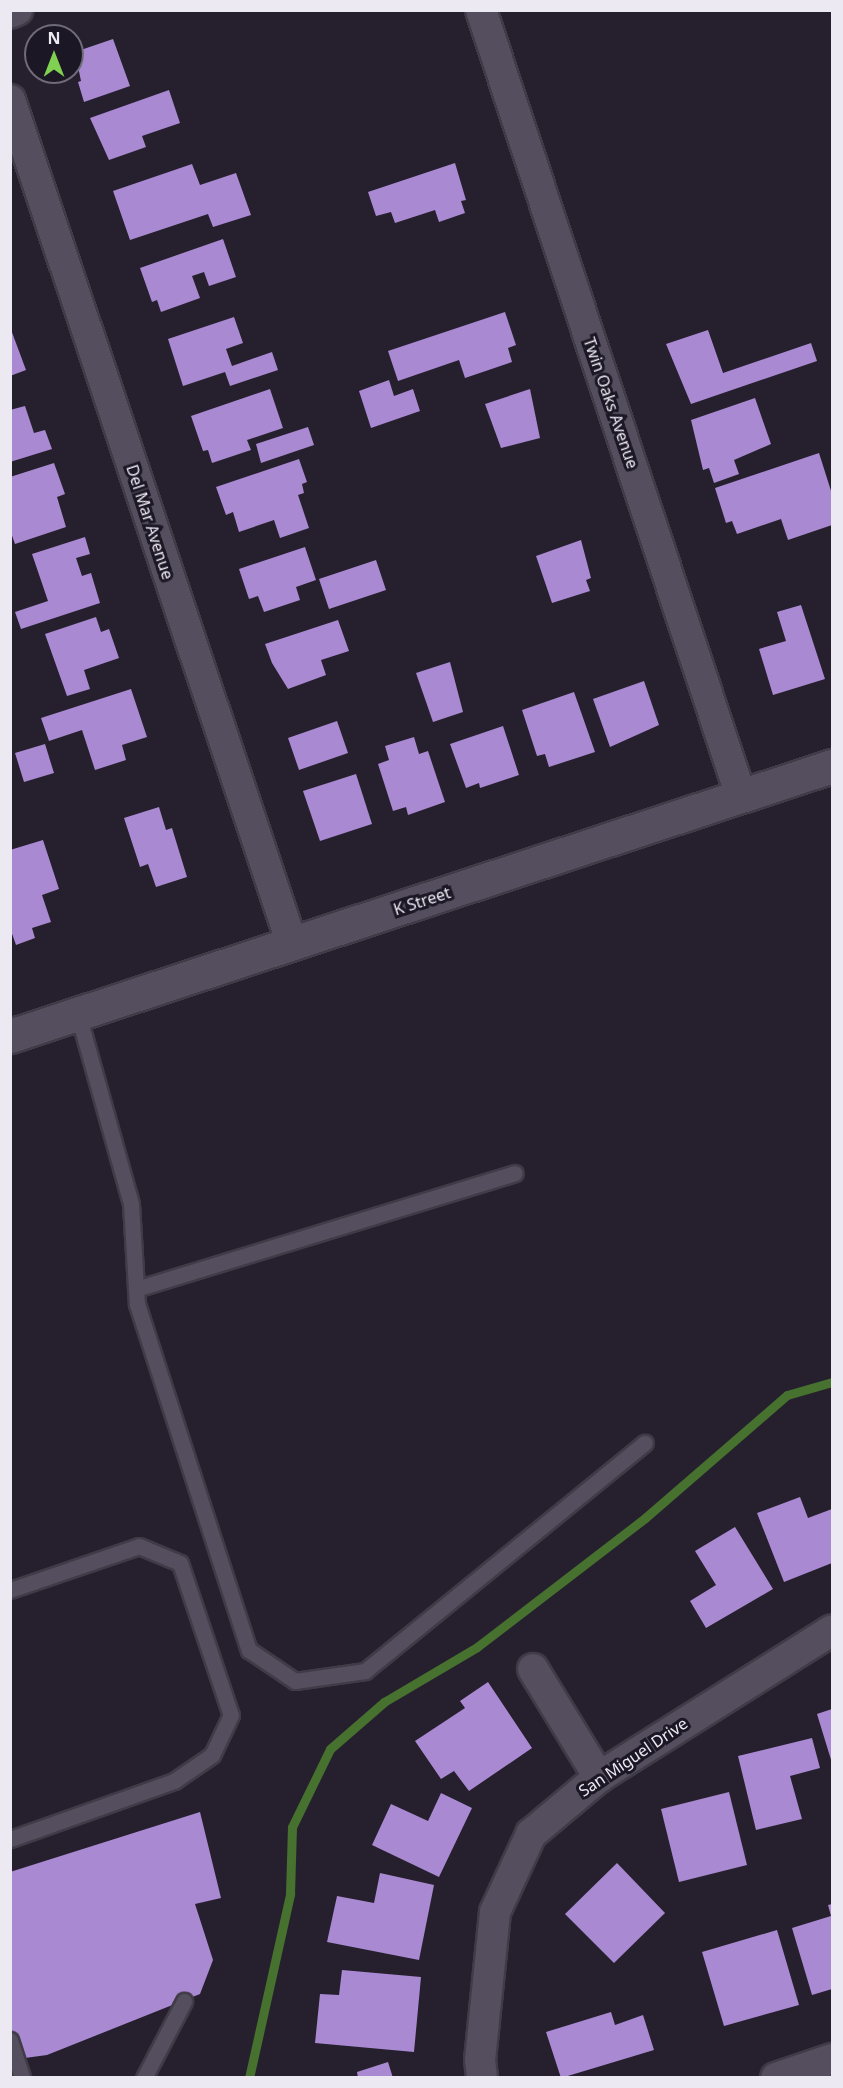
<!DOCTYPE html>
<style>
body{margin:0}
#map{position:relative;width:843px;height:2088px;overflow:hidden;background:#26202e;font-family:"Noto Sans",sans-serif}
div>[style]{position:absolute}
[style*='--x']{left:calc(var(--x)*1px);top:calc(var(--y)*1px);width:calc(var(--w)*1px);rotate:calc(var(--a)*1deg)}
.stream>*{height:9px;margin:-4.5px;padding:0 4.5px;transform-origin:4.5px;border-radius:4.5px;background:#46712e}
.building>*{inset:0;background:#a98ad2}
.roads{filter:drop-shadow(2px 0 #403b47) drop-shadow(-2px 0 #403b47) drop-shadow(0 2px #403b47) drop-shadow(0 -2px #403b47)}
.lane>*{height:15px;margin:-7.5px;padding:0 7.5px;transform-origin:7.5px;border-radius:7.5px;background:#544e5e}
.street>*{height:30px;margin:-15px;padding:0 15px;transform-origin:15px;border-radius:15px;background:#544e5e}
.secondary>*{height:33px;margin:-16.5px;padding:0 16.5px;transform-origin:16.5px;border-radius:16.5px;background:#544e5e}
span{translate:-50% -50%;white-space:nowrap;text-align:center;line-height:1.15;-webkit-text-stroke:6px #1c1724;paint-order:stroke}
.street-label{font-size:16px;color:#ede9f3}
.frame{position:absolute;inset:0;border:12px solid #ede9f3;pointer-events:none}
.north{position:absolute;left:24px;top:24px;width:60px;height:60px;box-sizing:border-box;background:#1c1724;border:2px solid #706b77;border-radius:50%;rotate:0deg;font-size:16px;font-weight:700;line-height:24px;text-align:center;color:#ede9f3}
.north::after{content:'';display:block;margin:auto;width:21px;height:27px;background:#80d051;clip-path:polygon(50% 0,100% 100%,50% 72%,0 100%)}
</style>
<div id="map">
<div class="stream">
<i style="--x:249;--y:2078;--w:189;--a:-77.4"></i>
<i style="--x:290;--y:1894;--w:67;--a:-88.3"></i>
<i style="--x:292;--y:1827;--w:87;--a:-64"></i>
<i style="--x:330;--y:1749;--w:72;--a:-41"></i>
<i style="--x:384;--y:1702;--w:108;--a:-30.6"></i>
<i style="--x:477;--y:1647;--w:212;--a:-37.5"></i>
<i style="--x:645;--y:1518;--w:188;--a:-40.9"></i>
<i style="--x:787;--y:1395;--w:47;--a:-16.1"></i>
</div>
<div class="building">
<i style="clip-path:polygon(113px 39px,130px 86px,84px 102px,78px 82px,81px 81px,75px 52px)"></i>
<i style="clip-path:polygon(169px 90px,180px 123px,142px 136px,146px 147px,109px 160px,90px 118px)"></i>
<i style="clip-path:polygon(455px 163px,466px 200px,461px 201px,465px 213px,439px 222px,435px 210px,395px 223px,391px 212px,376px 216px,368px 192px)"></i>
<i style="clip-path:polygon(192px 164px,200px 185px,236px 173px,251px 215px,213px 227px,208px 214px,130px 240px,113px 191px)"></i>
<i style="clip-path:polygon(223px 239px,236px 277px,209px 286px,204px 272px,192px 276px,200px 298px,161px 312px,157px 300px,152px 302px,140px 268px)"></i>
<i style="clip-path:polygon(505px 312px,516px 345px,508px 348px,512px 362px,465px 378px,459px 360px,398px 381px,388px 351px)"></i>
<i style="clip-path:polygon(234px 317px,243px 343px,226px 349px,232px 366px,272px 352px,278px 370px,230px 386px,225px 372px,183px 386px,168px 339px)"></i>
<i style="clip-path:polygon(10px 327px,26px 370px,10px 376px)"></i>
<i style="clip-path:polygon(708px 330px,723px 373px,811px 343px,817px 361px,691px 404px,666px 344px)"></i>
<i style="clip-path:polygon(389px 380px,394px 396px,413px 389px,420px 411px,371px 428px,359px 391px)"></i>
<i style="clip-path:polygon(270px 389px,283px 428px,247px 440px,251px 450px,212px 463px,208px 450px,203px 451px,191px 416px)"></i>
<i style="clip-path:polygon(530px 389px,540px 438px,501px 448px,485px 404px)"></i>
<i style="clip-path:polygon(755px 398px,771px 444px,734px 460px,739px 474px,714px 483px,709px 468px,703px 470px,691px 420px)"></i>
<i style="clip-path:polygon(25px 406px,34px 433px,45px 430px,52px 449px,10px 462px,10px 410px)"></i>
<i style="clip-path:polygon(308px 427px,314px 445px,261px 463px,256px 444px)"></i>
<i style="clip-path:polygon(819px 453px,832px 494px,832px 525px,788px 540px,781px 519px,737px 534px,732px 521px,726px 523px,715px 488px)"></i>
<i style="clip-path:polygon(299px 459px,307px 482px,302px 484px,304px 493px,298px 495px,309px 528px,280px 538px,274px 520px,239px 532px,233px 512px,226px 515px,216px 487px)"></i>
<i style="clip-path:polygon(54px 463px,65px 494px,57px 497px,66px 527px,15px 544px,10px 530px,10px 477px)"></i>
<i style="clip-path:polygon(85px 537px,90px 554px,76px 558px,82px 576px,91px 573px,100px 603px,21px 629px,15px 612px,48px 601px,32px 554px)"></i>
<i style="clip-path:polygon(581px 540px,591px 578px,586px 580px,590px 591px,552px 603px,536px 556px)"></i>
<i style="clip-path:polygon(305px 547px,316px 580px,296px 587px,300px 600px,264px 612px,258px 596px,249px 599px,239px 569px)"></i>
<i style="clip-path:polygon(376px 560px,386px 590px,329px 609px,319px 579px)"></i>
<i style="clip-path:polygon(801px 605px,825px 679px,773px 695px,759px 649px,786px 641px,777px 612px)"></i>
<i style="clip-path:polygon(96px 617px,101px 632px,109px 629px,119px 658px,84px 670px,90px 689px,67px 696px,45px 634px)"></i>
<i style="clip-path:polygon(338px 620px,349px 651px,321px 660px,326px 675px,288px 689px,272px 663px,265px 644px)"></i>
<i style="clip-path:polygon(450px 662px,463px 712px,433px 722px,416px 673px)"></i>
<i style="clip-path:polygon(644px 681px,659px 725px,610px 747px,593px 699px)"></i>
<i style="clip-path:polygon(131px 689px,147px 737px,122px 745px,126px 760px,95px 770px,82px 730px,49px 741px,41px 718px)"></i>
<i style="clip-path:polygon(574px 692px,595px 752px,549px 767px,545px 754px,537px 756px,522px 710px)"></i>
<i style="clip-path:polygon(337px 721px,348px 753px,299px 770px,288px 738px)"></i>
<i style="clip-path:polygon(503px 726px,519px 775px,480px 788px,479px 783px,466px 788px,450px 744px)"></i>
<i style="clip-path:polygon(414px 737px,419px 754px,428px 751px,445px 802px,408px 815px,406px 807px,393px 811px,378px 764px,389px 760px,385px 746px)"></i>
<i style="clip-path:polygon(45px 744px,54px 773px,24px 782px,15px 753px)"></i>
<i style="clip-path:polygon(356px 774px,372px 824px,320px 841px,303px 791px)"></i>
<i style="clip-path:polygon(159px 807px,166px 830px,172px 828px,187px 877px,156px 887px,148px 864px,140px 867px,124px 818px)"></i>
<i style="clip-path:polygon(43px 840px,59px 889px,42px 895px,51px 922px,32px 928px,35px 938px,16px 945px,10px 928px,10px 850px)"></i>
<i style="clip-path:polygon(800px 1497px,808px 1518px,832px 1509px,832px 1563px,784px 1582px,757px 1513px)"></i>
<i style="clip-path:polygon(735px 1527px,773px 1589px,706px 1628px,690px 1601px,716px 1585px,695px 1551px)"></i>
<i style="clip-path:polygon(488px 1682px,532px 1748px,469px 1791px,454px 1771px,441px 1779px,415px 1741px,465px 1708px,460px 1701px)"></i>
<i style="clip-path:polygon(832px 1709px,832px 1763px,817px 1714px)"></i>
<i style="clip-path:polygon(812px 1738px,820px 1768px,790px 1776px,802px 1819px,756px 1830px,738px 1756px)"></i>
<i style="clip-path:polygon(729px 1792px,747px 1865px,679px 1882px,661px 1809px)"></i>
<i style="clip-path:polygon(441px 1793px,472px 1808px,439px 1877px,372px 1845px,391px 1804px,428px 1821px)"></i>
<i style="clip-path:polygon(200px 1812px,221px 1898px,195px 1904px,213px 1960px,200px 1994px,47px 2055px,10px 2060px,10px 1872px)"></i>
<i style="clip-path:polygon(617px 1863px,665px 1913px,614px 1963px,565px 1914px)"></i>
<i style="clip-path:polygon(380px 1873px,434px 1885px,419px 1960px,327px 1942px,337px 1896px,374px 1903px)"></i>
<i style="clip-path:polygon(832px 1904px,832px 1989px,812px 1995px,792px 1928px,831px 1916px,828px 1905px)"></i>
<i style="clip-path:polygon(777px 1930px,799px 2005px,724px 2026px,702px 1952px)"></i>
<i style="clip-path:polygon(342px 1970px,421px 1977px,414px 2052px,315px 2043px,320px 1994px,339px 1995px)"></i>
<i style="clip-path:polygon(611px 2012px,615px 2025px,643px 2015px,654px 2050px,561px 2078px,546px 2032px)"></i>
<i style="clip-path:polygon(388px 2062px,393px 2078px,358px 2078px,357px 2072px)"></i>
</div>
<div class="roads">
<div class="lane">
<i style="--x:78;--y:1014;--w:197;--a:74.4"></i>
<i style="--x:131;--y:1204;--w:100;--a:86.6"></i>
<i style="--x:137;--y:1304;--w:364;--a:72.1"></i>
<i style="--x:249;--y:1650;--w:55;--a:34"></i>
<i style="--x:295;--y:1681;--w:71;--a:-8.1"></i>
<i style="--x:365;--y:1671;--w:361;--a:-39.2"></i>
<i style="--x:136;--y:1289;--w:396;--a:-17"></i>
<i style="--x:10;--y:1590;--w:136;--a:-18.8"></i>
<i style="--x:139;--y:1546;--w:44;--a:22.5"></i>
<i style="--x:180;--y:1563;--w:160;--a:71.5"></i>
<i style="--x:231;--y:1715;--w:44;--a:115.4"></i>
<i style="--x:212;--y:1755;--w:46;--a:145.6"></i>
<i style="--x:174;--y:1781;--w:174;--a:160.5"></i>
<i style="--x:10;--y:2040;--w:40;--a:72"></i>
<i style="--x:144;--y:2078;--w:87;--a:-62.5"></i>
</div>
<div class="street">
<i style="--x:481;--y:10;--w:828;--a:71.7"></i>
<i style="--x:10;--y:13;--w:8;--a:-23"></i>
<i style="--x:10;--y:100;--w:890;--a:71.52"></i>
<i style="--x:533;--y:1669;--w:127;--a:58.6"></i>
<i style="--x:482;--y:2078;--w:18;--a:-96"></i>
<i style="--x:480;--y:2060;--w:149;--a:-84.2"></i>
<i style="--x:495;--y:1912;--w:86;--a:-65.2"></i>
<i style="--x:531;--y:1834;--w:89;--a:-40"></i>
<i style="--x:599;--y:1777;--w:275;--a:-32.2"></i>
<i style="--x:776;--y:2078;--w:59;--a:-18.7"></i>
</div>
<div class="secondary">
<i style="--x:10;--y:1036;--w:865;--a:-18.18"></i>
</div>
</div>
<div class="street-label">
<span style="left:611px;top:403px;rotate:71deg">Twin Oaks Avenue</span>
<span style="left:150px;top:522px;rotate:72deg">Del Mar Avenue</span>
<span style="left:422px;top:901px;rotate:-18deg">K Street</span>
<span style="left:633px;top:1757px;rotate:-34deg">San Miguel Drive</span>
</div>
<div class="frame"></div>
<div class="north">N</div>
</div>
